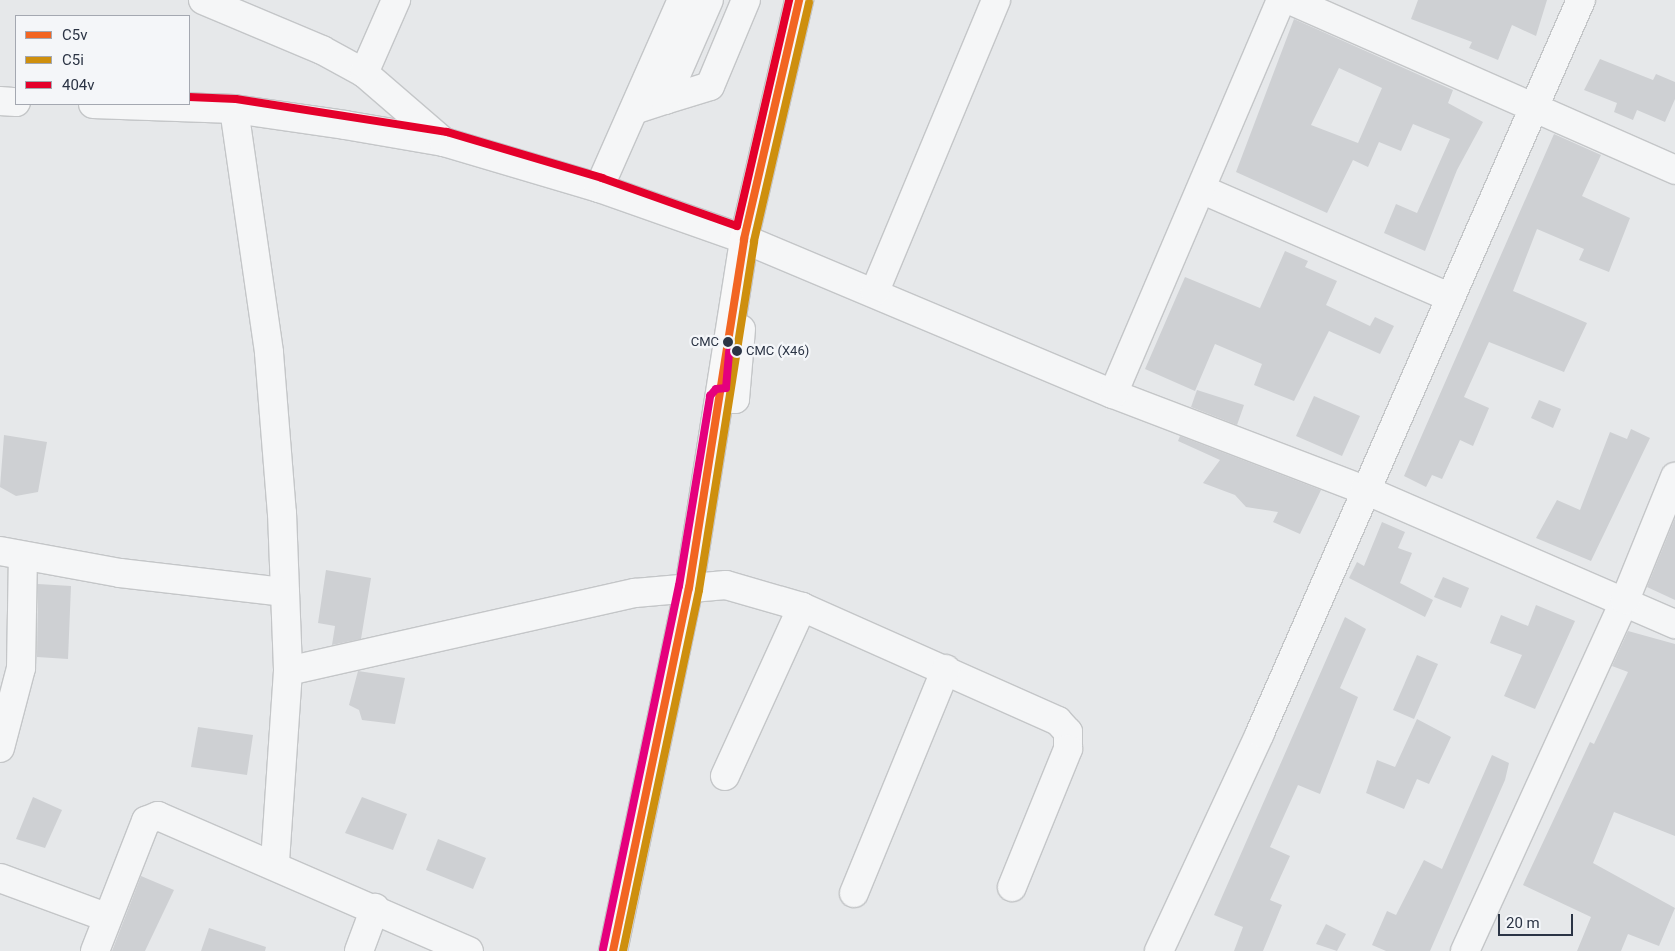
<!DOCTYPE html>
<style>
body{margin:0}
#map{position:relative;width:1675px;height:951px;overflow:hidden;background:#e6e8ea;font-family:Roboto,sans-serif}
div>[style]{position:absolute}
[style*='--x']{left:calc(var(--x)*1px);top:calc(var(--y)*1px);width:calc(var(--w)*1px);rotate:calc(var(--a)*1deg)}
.building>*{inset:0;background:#ced0d3}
.roads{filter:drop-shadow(1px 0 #c4c6c8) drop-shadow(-1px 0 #c4c6c8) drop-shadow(0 1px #c4c6c8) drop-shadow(0 -1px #c4c6c8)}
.minor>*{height:28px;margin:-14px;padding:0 14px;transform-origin:14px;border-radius:14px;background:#f5f6f7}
.major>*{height:28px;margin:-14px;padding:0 14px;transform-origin:14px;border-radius:14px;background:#f8f8f8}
.bus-1>*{height:8px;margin:-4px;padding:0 4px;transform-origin:4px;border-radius:4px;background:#f26522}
.bus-2>*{height:8px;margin:-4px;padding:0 4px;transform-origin:4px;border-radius:4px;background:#ce8f0e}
.bus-3>*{height:8px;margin:-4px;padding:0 4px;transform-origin:4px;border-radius:4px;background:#e4002b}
.bus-4>*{height:8px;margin:-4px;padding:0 4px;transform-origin:4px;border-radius:4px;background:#e5007d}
.dots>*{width:14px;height:14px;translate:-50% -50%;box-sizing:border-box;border:2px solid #f4f6f9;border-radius:50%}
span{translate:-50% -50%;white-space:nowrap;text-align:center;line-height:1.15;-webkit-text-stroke:4.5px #f4f6f9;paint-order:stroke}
.bus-label{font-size:13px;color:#2b3445}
.right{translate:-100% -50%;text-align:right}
.left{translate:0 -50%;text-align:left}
.legend{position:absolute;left:15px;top:15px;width:175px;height:90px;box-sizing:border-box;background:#f4f6f9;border:1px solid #a4a8b1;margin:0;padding:6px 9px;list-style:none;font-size:15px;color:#2b3445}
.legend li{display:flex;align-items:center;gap:10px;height:25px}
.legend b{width:25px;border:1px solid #a4a8b1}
.scale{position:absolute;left:1498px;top:914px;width:75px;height:22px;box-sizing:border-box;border:2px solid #2b3445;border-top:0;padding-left:6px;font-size:15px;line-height:18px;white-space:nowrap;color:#2b3445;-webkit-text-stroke:4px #f4f6f9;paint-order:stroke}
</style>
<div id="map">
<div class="building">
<i style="clip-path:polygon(1418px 0,1547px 0,1536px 36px,1512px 25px,1498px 60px,1469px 48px,1472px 42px,1411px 19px)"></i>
<i style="clip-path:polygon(evenodd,1294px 19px,1453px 90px,1448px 103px,1483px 122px,1457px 170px,1425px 251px,1384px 233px,1396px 204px,1417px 213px,1450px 139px,1413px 124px,1401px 151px,1379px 142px,1368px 167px,1353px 160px,1327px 213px,1236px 172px,1294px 19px,1339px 68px,1382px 88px,1358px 143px,1311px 125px,1339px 68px)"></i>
<i style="clip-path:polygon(1600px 59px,1653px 80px,1656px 74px,1675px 82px,1675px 99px,1665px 122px,1637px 110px,1633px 120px,1614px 112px,1617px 103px,1584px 90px)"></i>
<i style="clip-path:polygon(1554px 134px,1601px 155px,1582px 196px,1630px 218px,1609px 272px,1579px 260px,1584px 249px,1537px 229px,1513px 291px,1587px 323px,1564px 372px,1489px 342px,1464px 397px,1489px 408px,1473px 446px,1460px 440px,1442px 479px,1432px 475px,1426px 487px,1404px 476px)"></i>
<i style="clip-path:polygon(1285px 251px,1308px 261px,1305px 267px,1337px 281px,1326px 305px,1370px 326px,1375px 317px,1394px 326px,1380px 354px,1329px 331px,1294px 401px,1254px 385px,1262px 364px,1215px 344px,1195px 391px,1145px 369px,1185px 277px,1260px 308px)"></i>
<i style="clip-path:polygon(1197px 390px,1244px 405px,1237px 425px,1191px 407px)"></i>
<i style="clip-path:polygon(1314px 396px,1360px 416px,1342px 456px,1296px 436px)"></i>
<i style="clip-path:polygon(1539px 400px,1561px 409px,1553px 428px,1531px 418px)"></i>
<i style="clip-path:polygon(1631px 429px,1650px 438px,1591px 561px,1536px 538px,1557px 500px,1580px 510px,1610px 432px,1627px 439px)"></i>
<i style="clip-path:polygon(4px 435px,47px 442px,38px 492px,16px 496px,0 487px)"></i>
<i style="clip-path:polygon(1180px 436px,1321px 490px,1300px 534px,1273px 522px,1278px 512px,1246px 507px,1235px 495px,1203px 483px,1220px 460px,1178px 441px)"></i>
<i style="clip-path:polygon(1675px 518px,1675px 600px,1647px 587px)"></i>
<i style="clip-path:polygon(1382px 522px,1405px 532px,1398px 548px,1412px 553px,1400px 583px,1433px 600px,1425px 617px,1349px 578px,1357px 562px,1364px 566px)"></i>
<i style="clip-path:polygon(326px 570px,371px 578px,361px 639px,332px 645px,335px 626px,318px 623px)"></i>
<i style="clip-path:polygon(1443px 577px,1469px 588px,1461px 608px,1434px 597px)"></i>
<i style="clip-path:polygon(38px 584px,71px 586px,68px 659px,37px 657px)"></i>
<i style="clip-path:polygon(1536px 605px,1575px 621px,1535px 709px,1504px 696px,1522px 655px,1490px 643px,1501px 615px,1528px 626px)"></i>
<i style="clip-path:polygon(1345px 617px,1366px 629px,1340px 688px,1358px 697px,1320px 794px,1298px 785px,1270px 847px,1290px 856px,1270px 900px,1282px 905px,1263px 951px,1234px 951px,1243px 927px,1214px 915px)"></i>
<i style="clip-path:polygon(1628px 631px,1675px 644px,1675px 836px,1614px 812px,1593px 863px,1675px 908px,1659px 946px,1628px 934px,1621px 951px,1577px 951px,1591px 917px,1523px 885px,1590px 742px,1594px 744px,1628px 672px,1612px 666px)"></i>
<i style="clip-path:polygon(1417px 655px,1438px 664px,1414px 719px,1393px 710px)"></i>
<i style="clip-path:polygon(358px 671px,405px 678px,395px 724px,362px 720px,359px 710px,349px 705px)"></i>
<i style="clip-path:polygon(1417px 719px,1451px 737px,1429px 784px,1417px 779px,1404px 809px,1366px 793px,1377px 760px,1395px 767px)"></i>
<i style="clip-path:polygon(198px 727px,253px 735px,247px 775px,191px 767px)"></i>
<i style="clip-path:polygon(1492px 755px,1509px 763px,1505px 780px,1430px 951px,1386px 951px,1372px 945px,1387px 911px,1396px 915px,1424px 860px,1442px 869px)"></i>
<i style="clip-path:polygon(33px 797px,62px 810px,45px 848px,16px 839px)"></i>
<i style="clip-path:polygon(362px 797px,407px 814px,393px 850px,345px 833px)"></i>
<i style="clip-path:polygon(438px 839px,486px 858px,473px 889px,426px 870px)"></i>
<i style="clip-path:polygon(141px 876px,174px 890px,145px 951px,112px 951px)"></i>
<i style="clip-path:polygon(1326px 924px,1346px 934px,1337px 951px,1316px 944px)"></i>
<i style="clip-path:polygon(209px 928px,266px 947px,265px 951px,201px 951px)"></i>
</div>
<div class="roads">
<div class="minor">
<i style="--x:203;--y:0;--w:129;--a:22.8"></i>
<i style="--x:322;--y:50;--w:48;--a:28.7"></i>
<i style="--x:364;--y:73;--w:106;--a:40.8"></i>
<i style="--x:1290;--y:0;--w:421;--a:23.8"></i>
<i style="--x:364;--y:73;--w:80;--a:-66.3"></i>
<i style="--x:665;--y:100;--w:47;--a:-17.3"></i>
<i style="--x:710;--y:86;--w:93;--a:-67.3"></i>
<i style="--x:0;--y:101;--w:16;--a:4"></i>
<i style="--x:93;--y:104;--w:141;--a:2"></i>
<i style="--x:234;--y:109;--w:112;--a:8.2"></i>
<i style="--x:345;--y:125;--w:100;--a:9.7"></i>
<i style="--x:444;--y:142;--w:162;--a:16.5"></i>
<i style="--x:599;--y:188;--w:154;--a:19.4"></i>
<i style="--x:744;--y:239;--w:400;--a:22.8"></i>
<i style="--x:1113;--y:394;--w:270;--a:20.9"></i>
<i style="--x:1365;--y:490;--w:338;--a:23.4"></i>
<i style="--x:234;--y:109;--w:246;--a:81.8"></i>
<i style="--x:269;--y:353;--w:161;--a:85.4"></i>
<i style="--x:282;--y:513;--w:158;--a:87.8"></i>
<i style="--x:288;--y:671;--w:192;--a:93.9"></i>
<i style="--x:634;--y:110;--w:33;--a:-18"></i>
<i style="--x:665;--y:100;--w:109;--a:-66.3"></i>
<i style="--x:599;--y:188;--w:206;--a:-66.2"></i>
<i style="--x:1203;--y:190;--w:270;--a:23.5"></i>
<i style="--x:875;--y:291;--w:315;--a:-67.4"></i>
<i style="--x:1113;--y:394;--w:428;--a:-66.9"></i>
<i style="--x:720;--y:398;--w:15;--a:4"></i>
<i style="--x:735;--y:399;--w:70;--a:-85.1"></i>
<i style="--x:0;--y:551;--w:122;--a:10.4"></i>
<i style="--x:120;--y:573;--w:166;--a:6.6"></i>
<i style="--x:288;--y:671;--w:356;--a:-12.7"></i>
<i style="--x:635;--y:593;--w:91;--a:-5"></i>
<i style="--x:726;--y:585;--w:79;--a:16.1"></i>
<i style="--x:802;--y:607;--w:280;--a:24"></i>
<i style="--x:1058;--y:721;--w:15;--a:48"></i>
<i style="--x:1068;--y:732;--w:17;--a:90"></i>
<i style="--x:1068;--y:749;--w:149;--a:112.1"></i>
<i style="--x:0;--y:748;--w:83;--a:-75.3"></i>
<i style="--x:21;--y:668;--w:112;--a:-89"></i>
<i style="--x:725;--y:776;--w:186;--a:-65.5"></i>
<i style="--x:0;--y:878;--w:113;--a:20.2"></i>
<i style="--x:854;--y:893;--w:242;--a:-67.7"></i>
<i style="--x:95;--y:951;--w:140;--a:-68.6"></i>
<i style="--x:146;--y:821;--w:13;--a:-23"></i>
<i style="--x:158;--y:816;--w:339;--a:23.5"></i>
<i style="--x:359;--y:951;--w:46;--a:-69.6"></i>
<i style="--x:1159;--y:951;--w:240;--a:-65.1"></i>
<i style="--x:1260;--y:733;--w:800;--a:-66.35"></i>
<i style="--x:1465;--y:951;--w:386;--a:-65.5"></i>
<i style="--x:1625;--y:600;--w:133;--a:-67.9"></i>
</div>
<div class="major">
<i style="--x:613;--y:951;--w:371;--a:-78.2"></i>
<i style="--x:689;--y:588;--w:353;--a:-81"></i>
<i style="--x:744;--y:239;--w:245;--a:-77"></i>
</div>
</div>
<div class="bus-1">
<i style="--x:613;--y:951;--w:371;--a:-78.2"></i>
<i style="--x:689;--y:588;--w:353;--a:-81"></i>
<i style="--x:744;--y:239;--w:245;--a:-77"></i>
</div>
<div class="bus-2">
<i style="--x:623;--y:951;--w:369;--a:-78.1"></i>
<i style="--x:699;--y:590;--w:353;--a:-81"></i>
<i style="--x:754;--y:241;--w:245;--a:-77"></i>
</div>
<div class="bus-3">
<i style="--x:189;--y:97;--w:47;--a:2.4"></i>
<i style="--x:236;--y:99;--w:214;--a:8.9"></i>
<i style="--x:447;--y:132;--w:162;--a:16.5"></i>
<i style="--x:602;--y:178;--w:143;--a:19.6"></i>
<i style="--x:737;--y:226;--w:232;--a:-77"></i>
</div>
<div class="bus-4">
<i style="--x:603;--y:949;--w:371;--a:-78.2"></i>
<i style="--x:679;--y:586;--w:193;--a:-80.7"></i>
<i style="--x:710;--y:396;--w:9;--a:-49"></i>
<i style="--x:716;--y:389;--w:10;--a:-6"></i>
<i style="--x:726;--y:388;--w:37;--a:-85"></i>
</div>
<div class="dots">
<i style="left:728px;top:342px;background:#2b3445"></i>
<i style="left:737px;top:351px;background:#2b3445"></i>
</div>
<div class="bus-label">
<span class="right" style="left:719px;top:342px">CMC</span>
<span class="left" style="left:746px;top:351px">CMC (X46)</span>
</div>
<ul class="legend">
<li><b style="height:6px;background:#f26522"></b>C5v</li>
<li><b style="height:6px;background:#ce8f0e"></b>C5i</li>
<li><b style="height:6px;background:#e4002b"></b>404v</li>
</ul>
<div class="scale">20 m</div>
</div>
